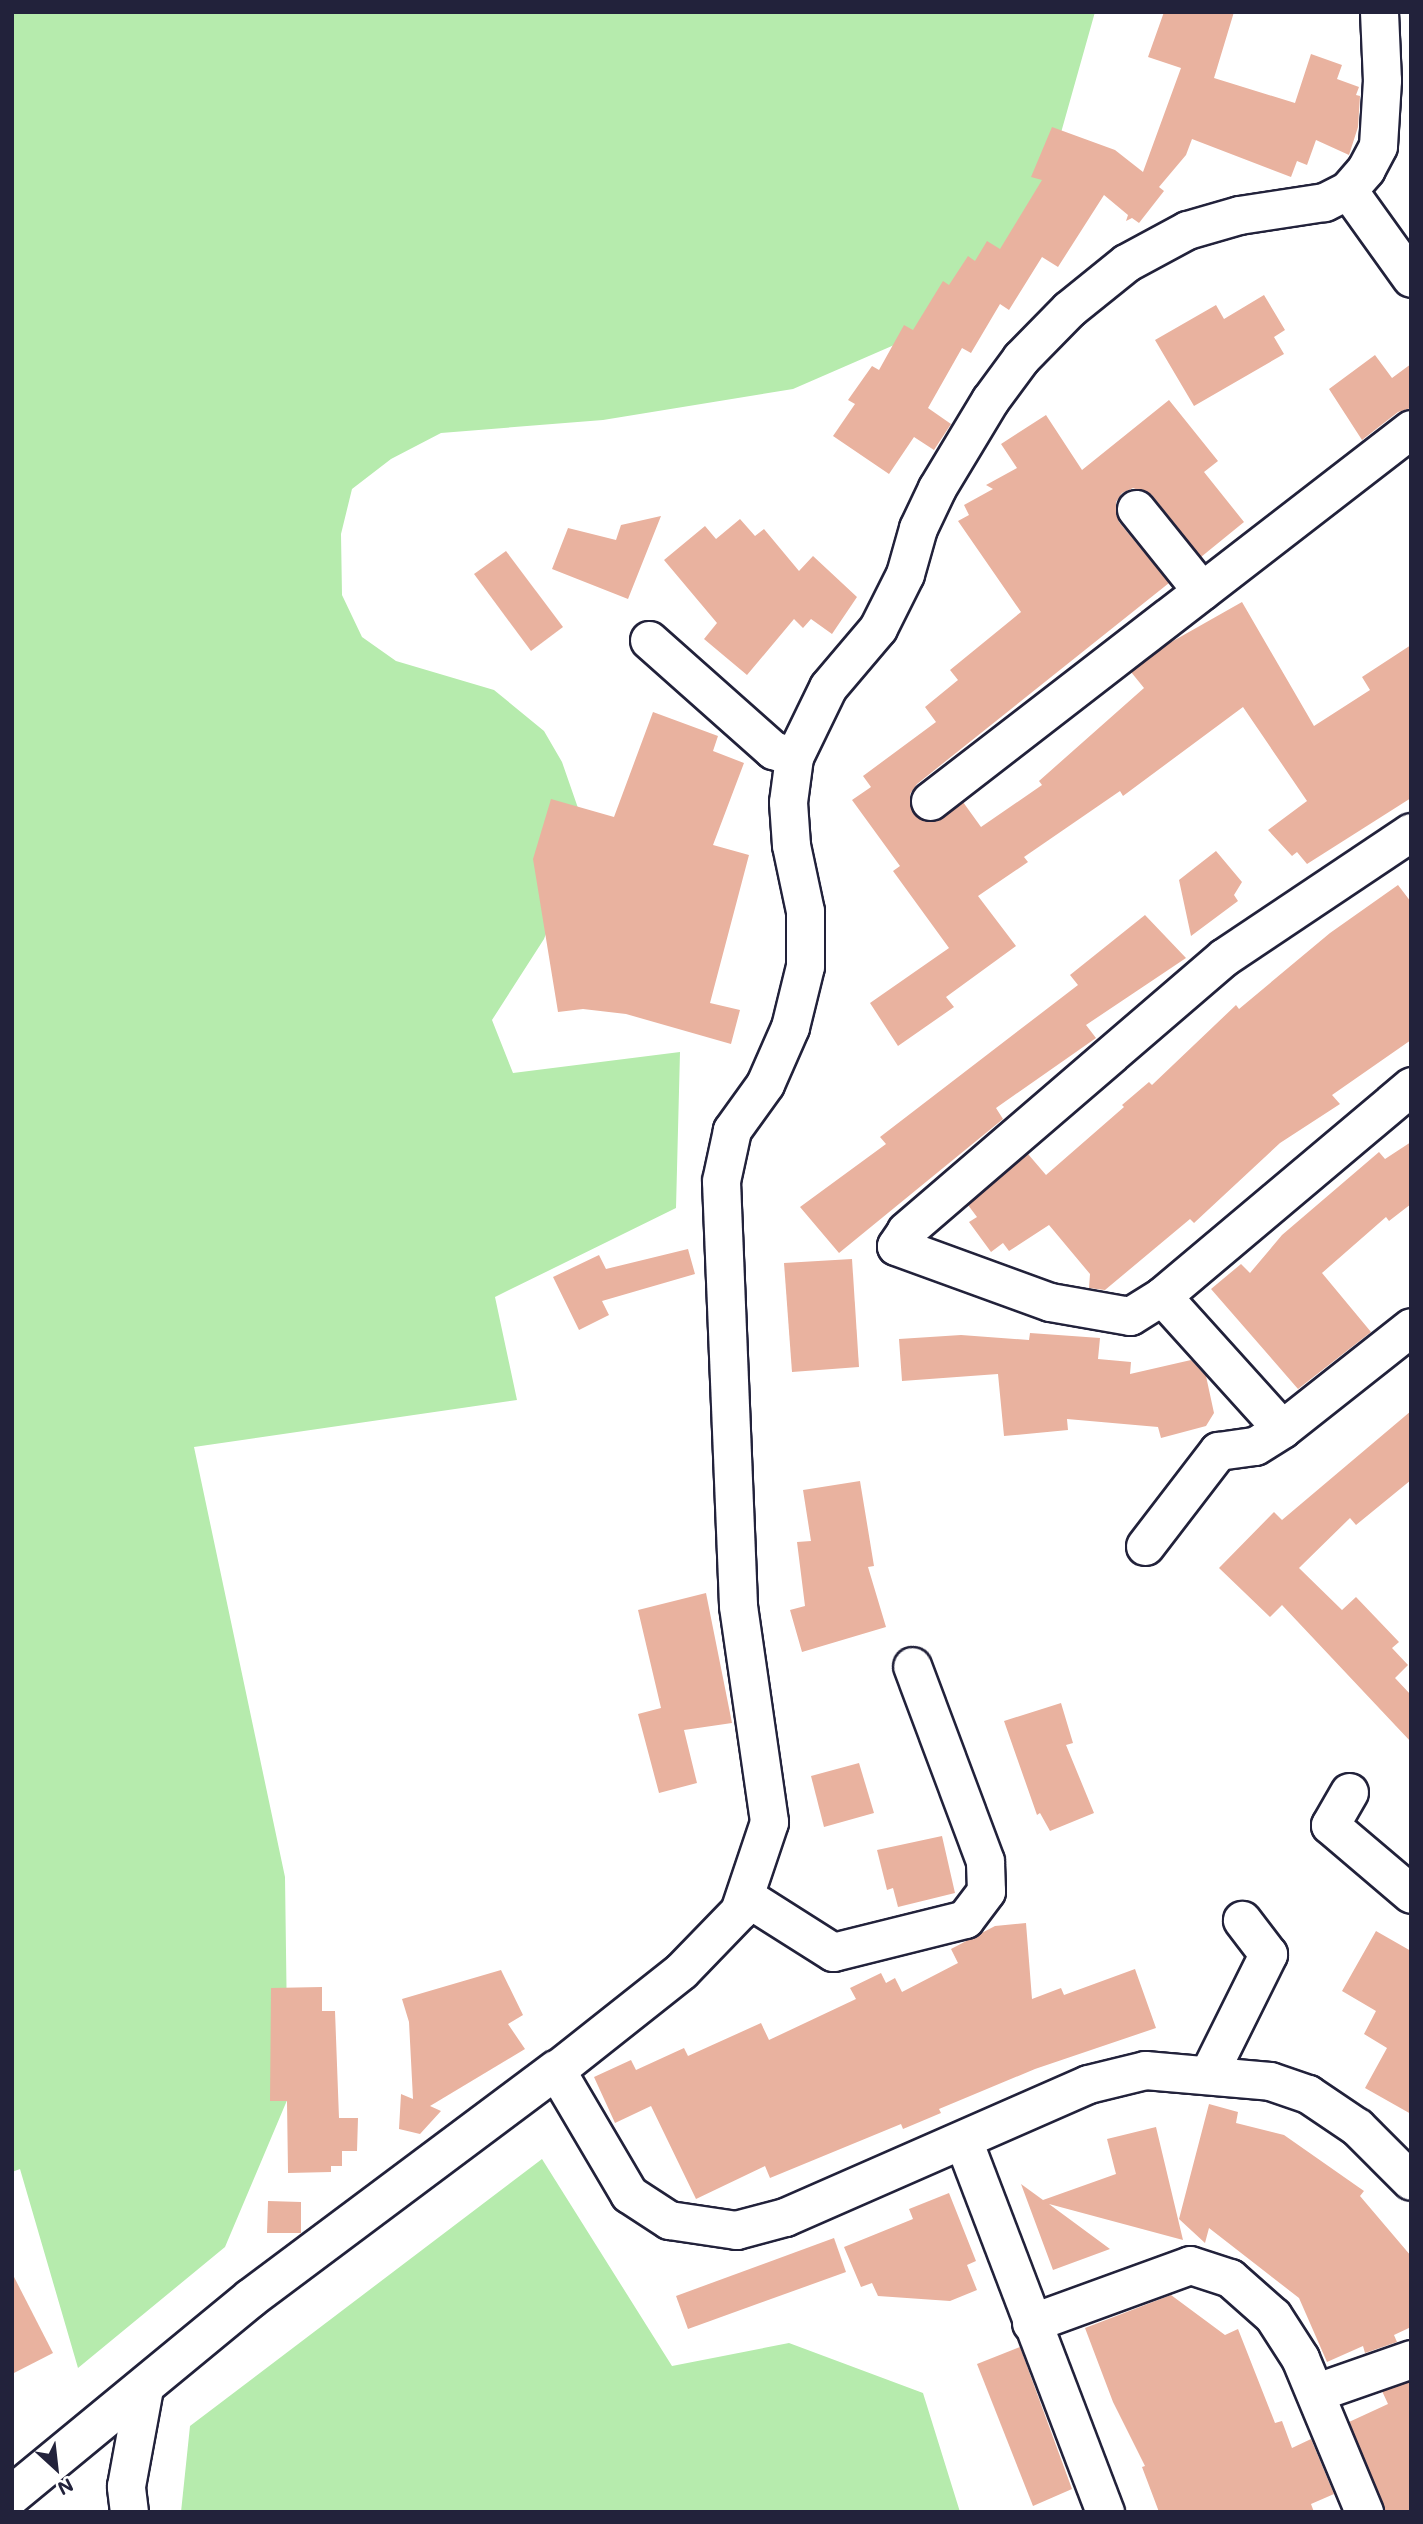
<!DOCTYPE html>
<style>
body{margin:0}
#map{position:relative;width:1423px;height:2524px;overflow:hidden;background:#fff;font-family:Mali,sans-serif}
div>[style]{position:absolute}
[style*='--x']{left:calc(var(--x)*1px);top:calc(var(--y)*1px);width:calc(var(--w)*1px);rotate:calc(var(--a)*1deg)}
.green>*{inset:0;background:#b6ebad}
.building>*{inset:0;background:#e9b29f}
.roads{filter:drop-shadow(2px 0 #22223b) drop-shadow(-2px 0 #22223b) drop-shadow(0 2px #22223b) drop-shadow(0 -2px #22223b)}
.minor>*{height:37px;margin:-18.5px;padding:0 18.5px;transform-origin:18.5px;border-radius:18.5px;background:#fff}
.tertiary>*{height:38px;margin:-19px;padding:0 19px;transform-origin:19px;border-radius:19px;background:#fff}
span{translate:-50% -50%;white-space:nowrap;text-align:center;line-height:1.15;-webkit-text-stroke:5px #fff;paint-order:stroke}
.frame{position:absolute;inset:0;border:14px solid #22223b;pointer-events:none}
.north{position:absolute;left:21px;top:2433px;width:70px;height:70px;-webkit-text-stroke:5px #fff;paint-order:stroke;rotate:153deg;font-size:19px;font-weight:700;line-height:28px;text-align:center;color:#22223b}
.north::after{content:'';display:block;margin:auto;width:24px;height:32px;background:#22223b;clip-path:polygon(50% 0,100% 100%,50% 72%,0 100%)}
</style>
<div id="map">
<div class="green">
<i style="clip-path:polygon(12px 12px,1095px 12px,1055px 154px,1000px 272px,908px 339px,793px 389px,603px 420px,441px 433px,391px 459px,352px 489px,341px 534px,342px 595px,362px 637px,396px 661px,494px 690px,544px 731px,562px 762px,578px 808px,569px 872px,544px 939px,492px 1020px,513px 1073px,680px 1052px,676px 1208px,495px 1297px,517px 1400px,194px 1447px,285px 1877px,288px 2098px,225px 2247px,78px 2368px,20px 2169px,12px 2172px)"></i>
<i style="clip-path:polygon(542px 2159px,672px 2366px,789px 2343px,923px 2393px,960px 2512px,181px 2512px,190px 2426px)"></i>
</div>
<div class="building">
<i style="clip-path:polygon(1164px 12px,1234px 12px,1214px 78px,1295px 103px,1311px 54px,1342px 65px,1337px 79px,1359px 87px,1356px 95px,1360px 96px,1358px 127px,1349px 155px,1316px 140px,1307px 165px,1297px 161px,1291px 177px,1192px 139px,1186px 155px,1159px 187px,1164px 191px,1139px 223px,1132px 218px,1126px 221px,1128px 215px,1104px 195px,1058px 267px,1042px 257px,1009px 310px,1000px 304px,971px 353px,962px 348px,928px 408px,951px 424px,934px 450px,914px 437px,889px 474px,833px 436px,855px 404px,848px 400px,872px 366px,879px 370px,904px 325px,913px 330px,943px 281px,949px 285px,968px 256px,975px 261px,987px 241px,1000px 249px,1042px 180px,1031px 177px,1052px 127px,1115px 150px,1143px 172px,1181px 68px,1148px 57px)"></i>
<i style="clip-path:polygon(1264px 295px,1285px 330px,1274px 337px,1284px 354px,1194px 406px,1155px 340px,1216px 305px,1224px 319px)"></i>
<i style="clip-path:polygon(1375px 355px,1392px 378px,1411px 364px,1411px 408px,1398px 412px,1362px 440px,1329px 389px)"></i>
<i style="clip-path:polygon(1169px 400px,1218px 461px,1204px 472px,1244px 522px,1201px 557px,1152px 495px,1133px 488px,1122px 493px,1116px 502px,1119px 522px,1169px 583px,917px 784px,910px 794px,913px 813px,933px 822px,963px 802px,981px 827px,1042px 785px,1039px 781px,1144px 688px,1131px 672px,1166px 645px,1242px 602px,1314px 726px,1370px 690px,1362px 677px,1411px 645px,1411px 798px,1307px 864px,1297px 852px,1292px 856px,1268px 830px,1307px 801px,1243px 707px,1123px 796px,1120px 791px,1024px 857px,1028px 862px,978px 896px,1016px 946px,946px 997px,954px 1007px,898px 1046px,870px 1003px,949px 948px,893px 871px,900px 866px,852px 800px,871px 787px,863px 776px,936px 722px,925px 707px,958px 680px,950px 670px,1021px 612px,958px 521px,969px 515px,964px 505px,993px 489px,986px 485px,1017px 468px,1001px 444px,1046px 415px,1082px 470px)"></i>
<i style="clip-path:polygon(661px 516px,628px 599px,552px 569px,568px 528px,616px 540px,621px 525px)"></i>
<i style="clip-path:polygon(740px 519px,755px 536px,764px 529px,799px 571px,813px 556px,857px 597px,832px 634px,811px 619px,803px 628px,794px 619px,747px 675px,704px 639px,717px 623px,664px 560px,705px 526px,716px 539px)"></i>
<i style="clip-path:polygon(506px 551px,563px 627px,531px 651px,474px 574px)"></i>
<i style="clip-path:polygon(653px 712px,718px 736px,713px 751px,744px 763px,713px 845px,749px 855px,710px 1003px,740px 1010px,731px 1044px,626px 1014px,583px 1009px,558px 1012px,533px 859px,551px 799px,614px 817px)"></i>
<i style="clip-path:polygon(1216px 851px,1242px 882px,1234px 895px,1238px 901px,1191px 936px,1179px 880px)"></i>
<i style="clip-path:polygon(1398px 885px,1411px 902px,1411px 1040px,1332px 1095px,1340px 1104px,1280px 1143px,1194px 1223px,1190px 1219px,1105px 1290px,1089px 1288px,1090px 1274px,1049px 1225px,1009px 1251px,1003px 1243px,991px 1252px,969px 1222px,977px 1217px,968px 1205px,1028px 1154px,1046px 1175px,1124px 1107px,1122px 1105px,1149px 1082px,1152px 1085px,1236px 1005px,1239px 1009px,1330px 933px)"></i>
<i style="clip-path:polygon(1145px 915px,1186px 958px,1086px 1025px,1096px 1038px,996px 1108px,1003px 1119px,839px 1253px,800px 1207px,886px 1144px,880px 1137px,1078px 985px,1070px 975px)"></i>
<i style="clip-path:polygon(1411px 1142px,1411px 1204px,1389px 1221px,1386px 1217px,1322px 1273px,1371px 1332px,1298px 1389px,1211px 1289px,1241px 1264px,1250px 1273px,1282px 1235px,1379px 1152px,1385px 1159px)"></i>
<i style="clip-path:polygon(688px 1249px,695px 1274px,602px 1301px,609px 1315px,579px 1330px,553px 1277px,599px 1255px,606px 1269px)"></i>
<i style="clip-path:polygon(852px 1259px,859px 1367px,792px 1372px,784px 1263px)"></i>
<i style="clip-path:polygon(1030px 1333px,1100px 1338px,1098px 1359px,1131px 1362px,1130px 1374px,1191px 1360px,1206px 1376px,1214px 1413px,1206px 1426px,1161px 1438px,1158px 1427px,1067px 1419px,1068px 1430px,1004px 1436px,998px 1374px,902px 1381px,899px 1339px,961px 1335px,1029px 1340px)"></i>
<i style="clip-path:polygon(1411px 1411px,1411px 1480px,1356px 1525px,1350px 1518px,1299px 1568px,1342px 1610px,1356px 1597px,1399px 1642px,1392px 1648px,1408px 1665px,1395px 1678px,1411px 1695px,1411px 1742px,1282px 1605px,1270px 1617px,1219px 1568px,1274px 1512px,1282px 1520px)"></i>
<i style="clip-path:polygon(860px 1481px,874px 1566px,868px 1567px,886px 1627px,802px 1652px,790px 1610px,805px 1606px,797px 1542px,811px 1541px,803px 1490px)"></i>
<i style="clip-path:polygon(706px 1593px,732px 1723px,684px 1730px,697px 1783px,659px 1793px,638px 1714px,661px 1708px,638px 1610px)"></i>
<i style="clip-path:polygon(1061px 1703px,1073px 1743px,1066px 1745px,1094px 1813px,1050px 1831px,1040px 1813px,1037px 1815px,1004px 1721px)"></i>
<i style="clip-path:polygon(859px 1763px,874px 1813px,824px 1827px,811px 1776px)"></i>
<i style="clip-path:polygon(942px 1836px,955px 1893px,898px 1907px,893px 1888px,887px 1890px,877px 1850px)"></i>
<i style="clip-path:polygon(1026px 1923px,1032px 1999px,1061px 1988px,1064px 1995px,1135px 1969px,1156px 2028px,1035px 2069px,939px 2109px,941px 2113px,903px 2129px,901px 2124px,770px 2178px,765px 2166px,696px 2199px,651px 2106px,615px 2123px,594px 2077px,631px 2060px,636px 2070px,684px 2048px,688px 2056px,761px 2023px,769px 2040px,856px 1999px,850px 1988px,881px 1973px,886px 1983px,895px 1978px,902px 1992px,958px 1963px,951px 1949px,995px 1926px)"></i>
<i style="clip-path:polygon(1376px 1931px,1411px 1951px,1411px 2114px,1365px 2088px,1387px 2048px,1364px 2034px,1376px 2011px,1342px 1991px)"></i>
<i style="clip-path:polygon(501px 1970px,523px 2015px,508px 2024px,525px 2049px,430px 2106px,441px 2111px,420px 2134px,399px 2129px,401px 2094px,413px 2099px,409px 2022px,402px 1999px)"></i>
<i style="clip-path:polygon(322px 1987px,322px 2011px,335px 2011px,339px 2118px,358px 2118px,357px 2151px,342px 2151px,342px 2166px,331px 2166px,331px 2172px,288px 2173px,287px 2101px,270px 2101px,271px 1988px)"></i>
<i style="clip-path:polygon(1209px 2104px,1238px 2112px,1236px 2123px,1284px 2135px,1364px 2191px,1360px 2196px,1411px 2256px,1411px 2327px,1394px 2335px,1397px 2342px,1365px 2353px,1363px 2346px,1327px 2362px,1299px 2298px,1209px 2228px,1205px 2243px,1179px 2219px)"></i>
<i style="clip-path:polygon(1156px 2127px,1183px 2240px,1049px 2204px,1110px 2249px,1053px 2270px,1021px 2184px,1043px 2200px,1116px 2174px,1107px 2139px)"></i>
<i style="clip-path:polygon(949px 2193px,976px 2261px,967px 2265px,977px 2290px,950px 2301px,878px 2296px,872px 2283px,861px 2287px,844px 2247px,913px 2219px,909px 2209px)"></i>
<i style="clip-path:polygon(268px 2201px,301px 2202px,301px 2233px,267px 2233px)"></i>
<i style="clip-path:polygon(834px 2238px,846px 2272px,688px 2329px,676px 2296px)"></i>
<i style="clip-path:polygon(12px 2273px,53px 2353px,12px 2374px)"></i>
<i style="clip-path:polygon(1171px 2295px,1225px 2335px,1238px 2329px,1275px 2423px,1282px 2421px,1292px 2448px,1311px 2439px,1334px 2494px,1311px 2504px,1314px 2512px,1159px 2512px,1142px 2467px,1145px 2466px,1113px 2402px,1085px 2328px)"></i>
<i style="clip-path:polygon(1020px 2347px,1072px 2489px,1033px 2506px,977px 2364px)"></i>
<i style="clip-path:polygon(1411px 2381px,1411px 2512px,1385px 2512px,1349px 2422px,1388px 2404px,1382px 2391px)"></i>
</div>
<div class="roads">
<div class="minor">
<i style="--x:1379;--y:12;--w:68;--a:87.5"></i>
<i style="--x:1382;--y:80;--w:66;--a:93.5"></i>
<i style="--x:1378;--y:146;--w:26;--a:118"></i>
<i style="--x:1366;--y:169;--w:28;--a:131"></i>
<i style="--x:1348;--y:190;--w:27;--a:153"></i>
<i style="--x:1324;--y:202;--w:86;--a:171.3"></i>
<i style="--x:1239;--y:215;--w:54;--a:163.9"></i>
<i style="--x:1187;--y:230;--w:69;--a:151.6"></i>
<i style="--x:1126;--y:263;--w:73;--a:141.1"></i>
<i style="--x:1069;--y:309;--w:69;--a:134.4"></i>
<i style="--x:1021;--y:358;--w:52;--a:126.4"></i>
<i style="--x:990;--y:400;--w:103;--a:121.1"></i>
<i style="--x:937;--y:488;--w:44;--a:115.4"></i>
<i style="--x:918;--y:528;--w:48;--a:105.8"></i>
<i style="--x:905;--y:574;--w:60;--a:116.6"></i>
<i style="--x:878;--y:628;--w:77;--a:130.3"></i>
<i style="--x:828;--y:687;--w:78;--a:115.9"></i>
<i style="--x:794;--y:757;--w:45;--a:97.6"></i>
<i style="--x:788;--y:802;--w:43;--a:86"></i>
<i style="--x:791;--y:845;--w:67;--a:78"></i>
<i style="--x:805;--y:911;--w:55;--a:90"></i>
<i style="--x:805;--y:966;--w:63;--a:103.8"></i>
<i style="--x:790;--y:1027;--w:62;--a:113.7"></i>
<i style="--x:765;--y:1084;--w:57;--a:125.7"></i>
<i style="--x:732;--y:1130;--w:52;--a:102.2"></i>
<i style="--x:721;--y:1181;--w:425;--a:87.7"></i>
<i style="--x:738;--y:1606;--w:218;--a:81.8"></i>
<i style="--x:769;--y:1822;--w:94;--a:108.6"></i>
<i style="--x:739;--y:1911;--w:83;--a:134"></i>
<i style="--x:681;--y:1971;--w:159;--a:141.6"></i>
<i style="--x:556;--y:2070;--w:144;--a:59.5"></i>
<i style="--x:629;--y:2194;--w:48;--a:33"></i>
<i style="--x:669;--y:2220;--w:68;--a:8.5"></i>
<i style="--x:736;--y:2230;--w:51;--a:-14.9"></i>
<i style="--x:785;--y:2217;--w:331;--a:-23.7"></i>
<i style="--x:1088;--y:2084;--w:59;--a:-13.8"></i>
<i style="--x:1145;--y:2070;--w:125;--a:5"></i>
<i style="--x:1270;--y:2081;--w:40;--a:18.9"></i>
<i style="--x:1308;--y:2094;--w:59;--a:34"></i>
<i style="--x:1357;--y:2127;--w:76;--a:45"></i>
<i style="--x:1348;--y:190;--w:108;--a:54.4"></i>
<i style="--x:1136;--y:509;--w:105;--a:51.2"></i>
<i style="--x:649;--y:640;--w:166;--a:41.6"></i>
<i style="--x:773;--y:750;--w:22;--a:18"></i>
<i style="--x:930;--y:801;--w:608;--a:-37.72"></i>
<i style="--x:1411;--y:832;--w:225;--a:146.2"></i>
<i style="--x:1224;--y:957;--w:420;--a:139.3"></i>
<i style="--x:906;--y:1231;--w:18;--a:124"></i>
<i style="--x:896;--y:1246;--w:164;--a:20"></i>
<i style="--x:1050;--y:1302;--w:81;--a:9.9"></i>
<i style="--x:1130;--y:1316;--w:38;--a:-32"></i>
<i style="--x:1162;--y:1296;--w:326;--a:-40.1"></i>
<i style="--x:1162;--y:1296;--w:179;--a:47.9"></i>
<i style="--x:1282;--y:1429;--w:164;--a:-38.3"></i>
<i style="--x:1145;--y:1546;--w:120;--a:-52.5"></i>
<i style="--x:1218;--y:1451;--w:37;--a:-8"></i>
<i style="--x:1255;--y:1446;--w:32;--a:-32"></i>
<i style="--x:1349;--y:1792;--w:38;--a:120"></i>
<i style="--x:1330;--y:1825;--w:106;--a:40.4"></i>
<i style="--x:746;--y:1897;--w:103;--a:32.3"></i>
<i style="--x:833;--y:1952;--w:136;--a:-14"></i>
<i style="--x:965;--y:1919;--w:35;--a:-53"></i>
<i style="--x:986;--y:1891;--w:30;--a:-92"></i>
<i style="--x:985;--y:1861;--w:208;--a:-110.5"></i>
<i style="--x:1209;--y:2073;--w:133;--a:-63.6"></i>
<i style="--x:1268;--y:1954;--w:43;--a:-127.4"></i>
<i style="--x:963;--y:2140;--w:398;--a:69.1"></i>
<i style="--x:1031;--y:2323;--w:169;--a:-20"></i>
<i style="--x:1190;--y:2265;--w:42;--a:18"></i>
<i style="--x:1230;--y:2278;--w:57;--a:41.5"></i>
<i style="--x:1273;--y:2316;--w:50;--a:57.3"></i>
<i style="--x:1300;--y:2358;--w:167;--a:67.4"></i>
<i style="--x:1317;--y:2392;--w:100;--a:-19.3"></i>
<i style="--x:129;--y:2512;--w:26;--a:-97"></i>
<i style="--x:126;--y:2486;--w:100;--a:-79.6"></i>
</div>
<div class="tertiary">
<i style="--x:12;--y:2495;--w:310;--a:-39.5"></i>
<i style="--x:251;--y:2298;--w:381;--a:-36.8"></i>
</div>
</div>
<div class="frame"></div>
<div class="north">N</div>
</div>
